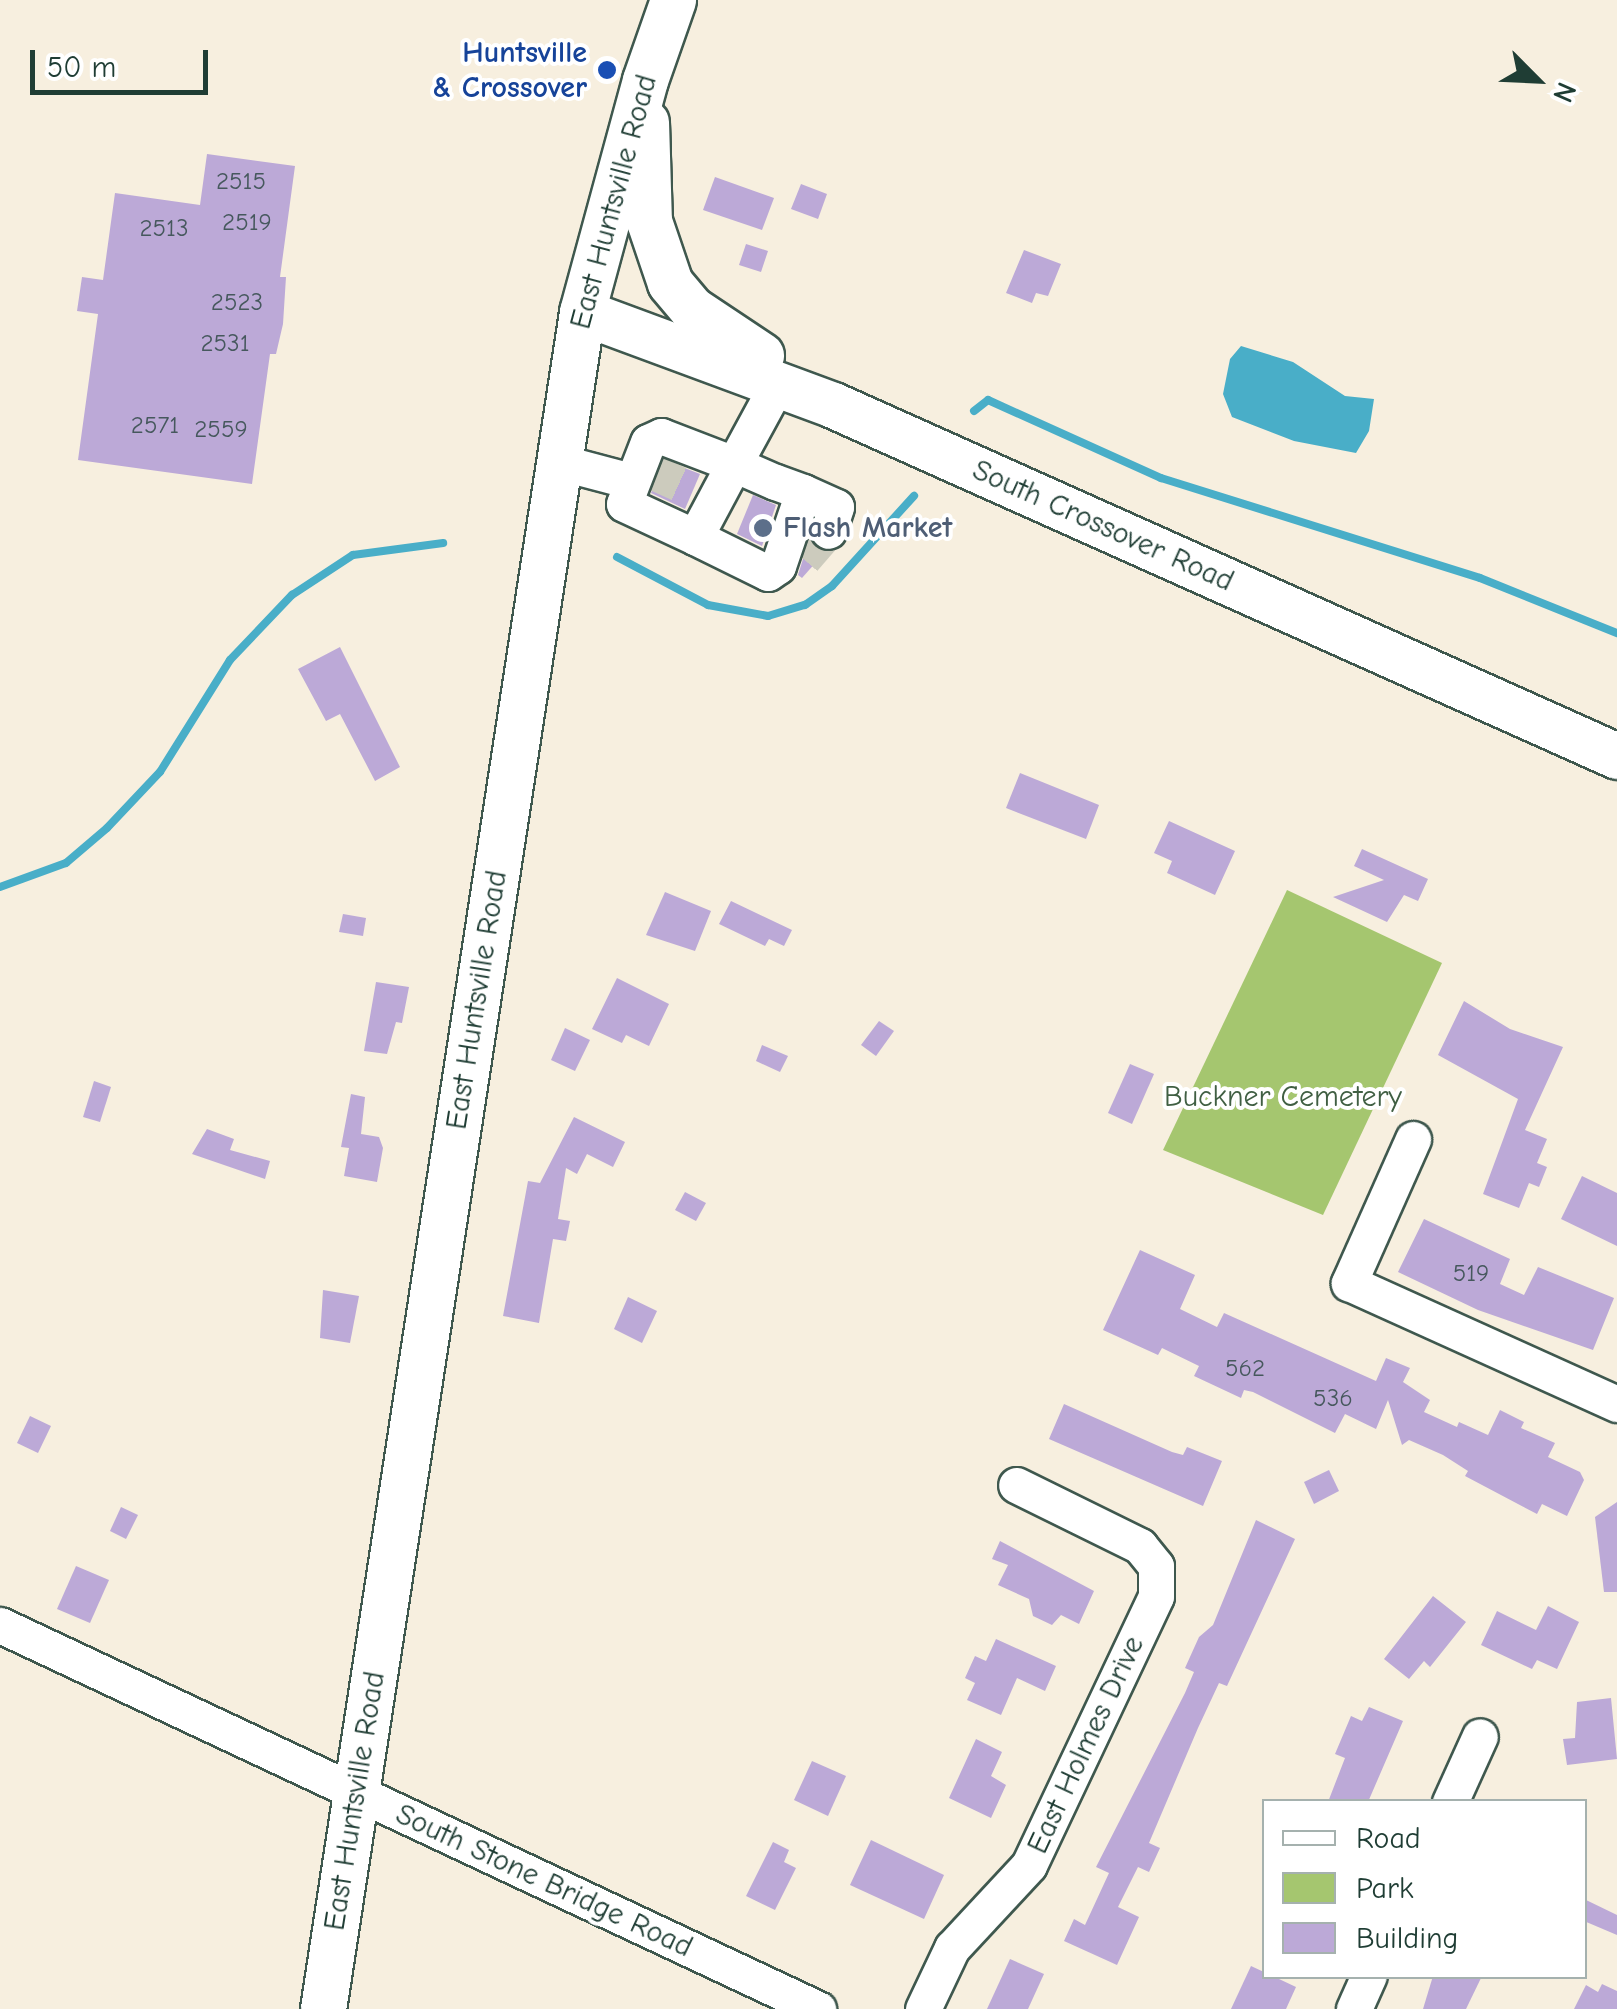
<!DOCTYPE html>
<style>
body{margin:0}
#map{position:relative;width:1617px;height:2009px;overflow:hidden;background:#f7efdf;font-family:"Comic Neue",sans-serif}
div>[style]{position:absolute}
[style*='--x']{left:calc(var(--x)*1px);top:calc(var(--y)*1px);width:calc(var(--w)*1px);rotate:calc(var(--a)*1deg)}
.green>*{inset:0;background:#a5c66f}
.water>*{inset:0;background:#49aec8}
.stream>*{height:8px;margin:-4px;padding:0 4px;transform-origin:4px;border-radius:4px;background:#49aec8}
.building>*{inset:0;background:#bca9d7}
.minor-tunnel>*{height:35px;margin-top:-17.5px;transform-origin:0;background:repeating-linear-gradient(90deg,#cccbbd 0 35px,transparent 0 53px)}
.roads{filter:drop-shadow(2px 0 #3f584e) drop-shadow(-2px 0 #3f584e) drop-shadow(0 2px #3f584e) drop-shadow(0 -2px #3f584e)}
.minor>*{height:35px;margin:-17.5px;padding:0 17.5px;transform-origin:17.5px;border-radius:17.5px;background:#fff}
.major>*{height:45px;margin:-22.5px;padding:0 22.5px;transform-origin:22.5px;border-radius:22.5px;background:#fff}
.dots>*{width:28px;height:28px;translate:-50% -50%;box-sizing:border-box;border:5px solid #fff;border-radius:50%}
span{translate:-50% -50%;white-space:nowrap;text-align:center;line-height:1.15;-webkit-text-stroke:8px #fff;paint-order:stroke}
.number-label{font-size:25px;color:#46585d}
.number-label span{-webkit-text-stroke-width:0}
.transit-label{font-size:30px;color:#164399;font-weight:700}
.right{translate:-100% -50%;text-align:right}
.street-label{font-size:30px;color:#1f3d34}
.service-label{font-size:30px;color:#4e5e75;font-weight:700}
.left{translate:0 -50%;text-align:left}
.park-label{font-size:30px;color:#405f43}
.legend{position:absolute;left:1262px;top:1799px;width:325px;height:180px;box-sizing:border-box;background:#fff;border:2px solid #a5b1ae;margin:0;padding:12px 18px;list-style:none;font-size:30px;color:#1f3d34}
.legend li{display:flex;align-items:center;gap:20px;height:50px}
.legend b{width:50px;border:2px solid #a5b1ae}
.north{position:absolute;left:1487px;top:30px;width:100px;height:100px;-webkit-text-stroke:8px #fff;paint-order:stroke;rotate:114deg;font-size:28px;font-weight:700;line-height:40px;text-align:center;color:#1f3d34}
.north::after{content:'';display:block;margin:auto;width:35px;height:45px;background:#1f3d34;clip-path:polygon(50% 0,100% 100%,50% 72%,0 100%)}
.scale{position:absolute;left:30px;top:50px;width:178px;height:45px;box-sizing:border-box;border:5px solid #1f3d34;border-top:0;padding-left:12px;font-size:30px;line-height:35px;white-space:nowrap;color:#1f3d34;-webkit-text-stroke:8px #fff;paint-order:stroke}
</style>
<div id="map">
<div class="green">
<i style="clip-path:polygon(1287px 890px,1442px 963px,1323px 1215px,1163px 1150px)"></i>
</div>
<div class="water">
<i style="clip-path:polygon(1241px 346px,1293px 362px,1345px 396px,1374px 399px,1369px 431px,1356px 453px,1294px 441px,1232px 417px,1223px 394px,1230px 359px)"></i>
</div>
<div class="stream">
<i style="--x:974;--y:411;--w:18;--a:-38"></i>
<i style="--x:988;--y:400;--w:190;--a:24.3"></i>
<i style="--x:1161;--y:478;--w:334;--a:17.4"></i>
<i style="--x:1480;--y:578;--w:148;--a:21.9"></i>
<i style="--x:617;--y:557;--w:103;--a:27.8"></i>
<i style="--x:708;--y:605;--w:61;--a:10.4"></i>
<i style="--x:768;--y:616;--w:39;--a:-17"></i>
<i style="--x:805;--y:605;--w:33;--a:-35"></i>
<i style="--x:832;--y:586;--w:122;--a:-47.7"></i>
<i style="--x:0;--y:887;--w:70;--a:-20"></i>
<i style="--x:66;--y:863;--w:54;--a:-40.5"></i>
<i style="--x:107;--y:828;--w:77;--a:-46.6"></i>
<i style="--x:160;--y:772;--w:132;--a:-58"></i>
<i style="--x:230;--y:660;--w:90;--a:-46.4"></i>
<i style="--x:292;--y:595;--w:73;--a:-33.3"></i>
<i style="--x:353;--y:555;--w:91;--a:-7.6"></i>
</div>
<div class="building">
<i style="clip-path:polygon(207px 154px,295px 166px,280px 277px,286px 277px,283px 324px,276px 354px,270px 354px,252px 484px,78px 460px,98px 314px,77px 311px,82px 277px,103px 280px,115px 193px,200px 205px)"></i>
<i style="clip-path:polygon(715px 177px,774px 198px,762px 230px,703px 210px)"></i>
<i style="clip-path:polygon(801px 184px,827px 194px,818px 219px,791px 209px)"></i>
<i style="clip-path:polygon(746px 244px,768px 251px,761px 272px,739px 265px)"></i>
<i style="clip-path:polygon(1024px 250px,1061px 264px,1048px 296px,1036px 293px,1032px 303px,1006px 293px)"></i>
<i style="clip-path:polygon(664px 460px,700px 474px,685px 509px,651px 493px)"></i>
<i style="clip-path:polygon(753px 495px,776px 505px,762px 546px,737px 534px)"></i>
<i style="clip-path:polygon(809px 540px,825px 552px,802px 578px,798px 575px)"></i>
<i style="clip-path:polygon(340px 647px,400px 767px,375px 781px,340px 714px,326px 721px,298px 669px)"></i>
<i style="clip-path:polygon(1020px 773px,1099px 805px,1086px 839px,1006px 808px)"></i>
<i style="clip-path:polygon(1169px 821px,1235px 851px,1215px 895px,1167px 873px,1172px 861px,1154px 853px)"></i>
<i style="clip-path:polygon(1362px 849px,1428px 879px,1418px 901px,1404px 895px,1387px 922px,1333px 897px,1384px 880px,1354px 866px)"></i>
<i style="clip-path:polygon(665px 892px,711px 911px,695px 951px,646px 935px)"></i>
<i style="clip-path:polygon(731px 901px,792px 930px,784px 946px,769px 939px,765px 946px,719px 924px)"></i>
<i style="clip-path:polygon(343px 914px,366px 918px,363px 936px,339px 932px)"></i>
<i style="clip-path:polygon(617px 978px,669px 1004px,649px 1046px,626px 1035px,622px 1043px,592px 1029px)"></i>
<i style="clip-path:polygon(376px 982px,409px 987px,402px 1023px,396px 1022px,387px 1054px,364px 1051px)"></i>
<i style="clip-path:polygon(1464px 1001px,1510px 1029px,1563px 1047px,1525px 1130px,1547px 1139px,1537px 1163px,1547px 1167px,1539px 1187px,1529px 1183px,1519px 1208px,1483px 1194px,1518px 1099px,1438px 1055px)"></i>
<i style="clip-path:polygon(879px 1021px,894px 1031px,876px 1056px,861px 1045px)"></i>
<i style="clip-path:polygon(565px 1028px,590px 1040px,575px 1071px,551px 1060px)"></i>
<i style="clip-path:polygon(762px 1045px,788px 1056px,780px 1072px,756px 1061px)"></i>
<i style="clip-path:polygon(1130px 1064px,1154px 1074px,1132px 1124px,1108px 1113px)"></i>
<i style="clip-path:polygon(94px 1081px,111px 1087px,100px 1122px,83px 1117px)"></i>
<i style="clip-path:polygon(351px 1094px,365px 1097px,361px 1134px,379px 1137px,383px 1148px,377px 1182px,344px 1176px,349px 1148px,341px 1147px)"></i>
<i style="clip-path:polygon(574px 1117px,625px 1142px,613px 1167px,587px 1154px,577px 1174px,566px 1168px,558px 1219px,570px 1221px,566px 1241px,553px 1239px,539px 1323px,503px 1316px,528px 1181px,540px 1183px)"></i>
<i style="clip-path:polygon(207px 1129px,234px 1139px,230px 1150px,270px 1161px,265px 1179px,192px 1154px)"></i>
<i style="clip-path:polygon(1582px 1176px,1617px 1193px,1617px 1246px,1561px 1219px)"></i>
<i style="clip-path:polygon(685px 1192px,706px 1203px,696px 1221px,675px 1210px)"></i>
<i style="clip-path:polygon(1424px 1219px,1510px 1259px,1500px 1284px,1524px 1295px,1538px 1267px,1614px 1298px,1593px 1350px,1478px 1310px,1398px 1272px)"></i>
<i style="clip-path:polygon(1140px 1250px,1195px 1275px,1180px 1309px,1217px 1327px,1224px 1313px,1376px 1381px,1386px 1358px,1410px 1368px,1403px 1382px,1430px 1400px,1424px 1412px,1457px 1427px,1459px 1422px,1488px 1435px,1500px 1410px,1524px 1422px,1521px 1428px,1555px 1443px,1548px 1457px,1580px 1472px,1584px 1480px,1567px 1516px,1542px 1504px,1537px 1514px,1465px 1476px,1468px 1471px,1443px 1455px,1409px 1440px,1402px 1445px,1388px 1400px,1376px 1429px,1345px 1414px,1335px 1433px,1253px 1392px,1244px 1390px,1241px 1398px,1194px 1376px,1199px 1366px,1162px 1348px,1158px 1355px,1103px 1330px)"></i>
<i style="clip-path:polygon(323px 1290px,359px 1296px,350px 1343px,320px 1338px)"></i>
<i style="clip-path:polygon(628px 1297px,657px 1311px,642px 1343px,614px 1329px)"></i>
<i style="clip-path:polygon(1064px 1404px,1172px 1452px,1183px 1455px,1187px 1447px,1222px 1461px,1203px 1506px,1049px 1439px)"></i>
<i style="clip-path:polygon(30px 1416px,51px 1426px,38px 1453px,17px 1443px)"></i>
<i style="clip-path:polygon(1329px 1470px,1339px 1491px,1314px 1504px,1304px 1482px)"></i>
<i style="clip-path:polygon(1617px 1502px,1617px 1592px,1604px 1592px,1595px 1517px)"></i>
<i style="clip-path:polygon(121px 1507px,138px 1515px,126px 1539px,110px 1531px)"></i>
<i style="clip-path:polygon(1256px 1520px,1295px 1539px,1227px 1686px,1219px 1683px,1198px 1728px,1149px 1843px,1160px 1848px,1149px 1872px,1138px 1867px,1118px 1907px,1139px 1917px,1117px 1965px,1064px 1941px,1074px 1919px,1085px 1925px,1109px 1873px,1096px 1867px,1185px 1693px,1194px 1672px,1185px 1668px,1199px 1637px,1213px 1625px)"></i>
<i style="clip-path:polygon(1000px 1541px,1094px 1591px,1079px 1624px,1061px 1615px,1052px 1625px,1033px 1616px,1029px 1599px,998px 1585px,1008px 1565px,992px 1559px)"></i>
<i style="clip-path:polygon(76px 1566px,109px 1580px,90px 1623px,57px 1609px)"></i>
<i style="clip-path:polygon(1433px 1596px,1466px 1622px,1430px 1667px,1424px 1661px,1409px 1679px,1384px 1659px)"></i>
<i style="clip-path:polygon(1548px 1606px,1579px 1622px,1557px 1669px,1537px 1660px,1532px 1669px,1481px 1645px,1497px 1611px,1536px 1630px)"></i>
<i style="clip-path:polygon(996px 1639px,1056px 1666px,1045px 1691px,1017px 1678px,1001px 1715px,967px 1700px,975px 1683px,965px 1678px,975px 1656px,986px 1661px)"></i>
<i style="clip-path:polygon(1611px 1698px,1617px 1759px,1567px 1765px,1563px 1739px,1575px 1738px,1577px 1702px)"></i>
<i style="clip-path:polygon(1369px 1707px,1403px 1721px,1368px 1802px,1328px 1802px,1345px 1758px,1335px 1754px,1351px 1716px,1362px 1721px)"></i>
<i style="clip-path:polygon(976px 1739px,1002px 1752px,991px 1776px,1006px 1785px,991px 1818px,949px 1798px)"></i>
<i style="clip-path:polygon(812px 1761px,846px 1776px,828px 1816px,794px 1800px)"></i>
<i style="clip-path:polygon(871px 1840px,944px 1875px,924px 1919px,850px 1885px)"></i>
<i style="clip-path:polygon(773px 1842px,789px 1850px,784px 1862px,796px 1868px,775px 1910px,746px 1896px)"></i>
<i style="clip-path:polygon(1584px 1899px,1617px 1915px,1617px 1935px,1584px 1921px)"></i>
<i style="clip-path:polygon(1010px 1959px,1044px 1974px,1028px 2009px,987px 2009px)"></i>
<i style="clip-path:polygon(1251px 1966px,1296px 1987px,1286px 2009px,1231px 2009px)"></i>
<i style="clip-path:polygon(1433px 1976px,1482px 1976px,1466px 2009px,1423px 2009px)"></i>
<i style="clip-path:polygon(1602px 1984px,1617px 1991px,1617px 2009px,1574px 2009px,1586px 1985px,1598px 1992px)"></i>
</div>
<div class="minor-tunnel">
<i style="--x:647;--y:469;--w:51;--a:24.5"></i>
<i style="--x:804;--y:559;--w:37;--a:-49"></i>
</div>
<div class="roads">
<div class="minor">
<i style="--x:559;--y:462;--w:74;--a:14.8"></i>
<i style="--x:803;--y:492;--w:36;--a:24"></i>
<i style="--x:836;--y:507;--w:25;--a:108"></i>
<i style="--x:695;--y:537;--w:81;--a:26.3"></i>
<i style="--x:768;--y:573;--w:12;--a:-35"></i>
<i style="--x:778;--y:566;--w:78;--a:-71.3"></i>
<i style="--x:803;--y:492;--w:30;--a:-160"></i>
<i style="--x:775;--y:482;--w:45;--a:-156.3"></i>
<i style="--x:734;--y:464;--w:78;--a:-159"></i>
<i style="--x:661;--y:436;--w:14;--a:155"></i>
<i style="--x:648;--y:442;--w:66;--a:111.2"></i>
<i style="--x:624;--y:504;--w:78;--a:24.9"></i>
<i style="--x:695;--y:537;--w:83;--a:-61.9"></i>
<i style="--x:734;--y:464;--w:92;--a:-61.5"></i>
<i style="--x:1413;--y:1139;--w:158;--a:114"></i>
<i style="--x:1349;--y:1283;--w:294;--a:24.3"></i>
<i style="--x:0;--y:1625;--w:904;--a:25.15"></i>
<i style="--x:1450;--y:1802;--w:72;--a:-65.6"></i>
<i style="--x:923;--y:2009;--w:68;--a:-64.6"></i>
<i style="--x:952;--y:1948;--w:113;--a:-47.1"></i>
<i style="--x:1029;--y:1865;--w:297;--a:-64.7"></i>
<i style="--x:1156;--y:1596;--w:30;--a:-90"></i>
<i style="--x:1156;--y:1566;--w:26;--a:-129"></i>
<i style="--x:1140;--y:1546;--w:138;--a:-153.8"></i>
<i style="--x:1354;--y:2009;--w:36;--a:-66"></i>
</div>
<div class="major">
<i style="--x:646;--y:122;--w:99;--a:88.3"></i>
<i style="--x:649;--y:221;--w:65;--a:71.3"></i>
<i style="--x:670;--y:283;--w:34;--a:50"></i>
<i style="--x:692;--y:309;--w:83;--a:33.7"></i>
<i style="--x:582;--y:312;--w:268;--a:20.3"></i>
<i style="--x:833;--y:405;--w:859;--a:24.12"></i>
<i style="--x:323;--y:2009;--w:1717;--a:-81.32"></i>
<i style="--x:582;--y:312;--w:240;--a:-74.8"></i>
<i style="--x:645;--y:80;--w:85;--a:-70.7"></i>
</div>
</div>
<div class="dots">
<i style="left:607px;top:70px;background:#1a4fb4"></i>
<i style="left:763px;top:528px;background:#5c6f8a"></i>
</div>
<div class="number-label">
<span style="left:241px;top:181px">2515</span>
<span style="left:247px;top:222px">2519</span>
<span style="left:164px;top:228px">2513</span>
<span style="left:237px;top:302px">2523</span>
<span style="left:225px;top:343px">2531</span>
<span style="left:155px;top:425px">2571</span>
<span style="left:221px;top:429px">2559</span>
<span style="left:1471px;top:1273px">519</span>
<span style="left:1245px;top:1368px">562</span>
<span style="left:1333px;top:1398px">536</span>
</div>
<div class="transit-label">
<span class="right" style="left:587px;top:70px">Huntsville<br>&amp; Crossover</span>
</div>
<div class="street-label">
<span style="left:614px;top:202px;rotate:-75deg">East Huntsville Road</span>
<span style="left:1103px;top:526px;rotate:24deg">South Crossover Road</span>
<span style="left:477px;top:1000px;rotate:-81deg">East Huntsville Road</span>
<span style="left:1086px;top:1745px;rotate:-65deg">East Holmes Drive</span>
<span style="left:355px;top:1801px;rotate:-81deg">East Huntsville Road</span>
<span style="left:544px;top:1881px;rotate:25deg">South Stone Bridge Road</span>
</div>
<div class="service-label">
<span class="left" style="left:783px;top:528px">Flash Market</span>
</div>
<div class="park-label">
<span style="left:1283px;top:1097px">Buckner Cemetery</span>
</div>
<ul class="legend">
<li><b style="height:12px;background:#fff"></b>Road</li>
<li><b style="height:28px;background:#a5c66f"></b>Park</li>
<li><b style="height:28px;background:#bca9d7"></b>Building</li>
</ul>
<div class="north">N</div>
<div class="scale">50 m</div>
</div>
